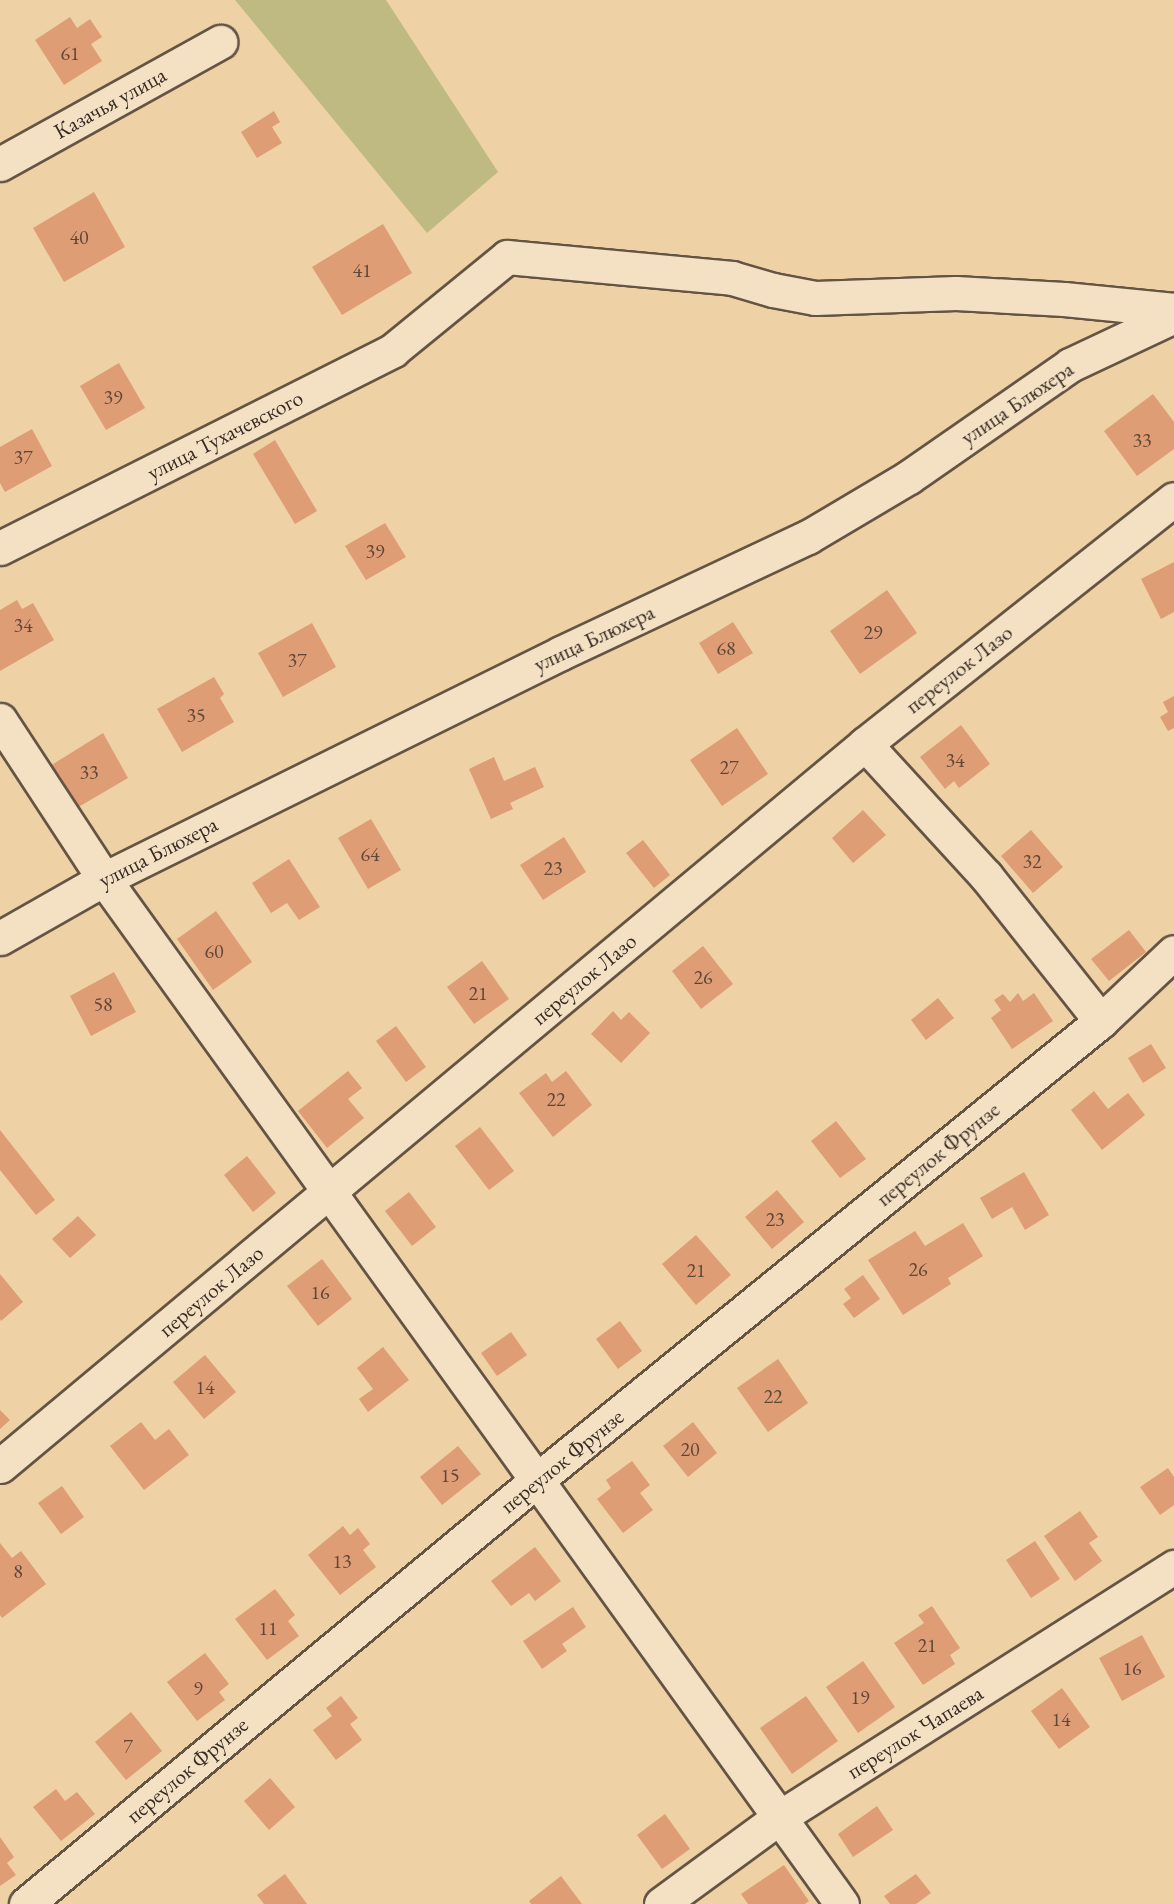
<!DOCTYPE html>
<meta charset="utf-8">
<style>
body{margin:0}
#map{position:relative;width:1174px;height:1904px;overflow:hidden;background:#eed1a5;font-family:"EB Garamond",serif}
div>[style]{position:absolute}
[style*='--x']{left:calc(var(--x)*1px);top:calc(var(--y)*1px);width:calc(var(--w)*1px);rotate:calc(var(--a)*1deg)}
.green>*{inset:0;background:#beba82}
.building>*{inset:0;background:#df9d76}
.roads{filter:drop-shadow(2px 0 #645444) drop-shadow(-2px 0 #645444) drop-shadow(0 2px #645444) drop-shadow(0 -2px #645444)}
.minor>*{height:33px;margin:-16.5px;padding:0 16.5px;transform-origin:16.5px;border-radius:16.5px;background:#f4e1c4}
span{translate:-50% -50%;white-space:nowrap;text-align:center;line-height:1.15;-webkit-text-stroke:5px #f4e1c4;paint-order:stroke}
.number-label{font-size:20px;color:#604838}
.number-label span{-webkit-text-stroke-width:0}
.street-label{font-size:22px;color:#362b24}
</style>
<div id="map">
<div class="green">
<i style="clip-path:polygon(235px 0,386px 0,498px 172px,427px 233px)"></i>
</div>
<div class="building">
<i style="clip-path:polygon(70px 17px,77px 28px,90px 19px,102px 37px,91px 44px,102px 61px,64px 85px,35px 40px)"></i>
<i style="clip-path:polygon(274px 111px,280px 122px,272px 127px,282px 143px,257px 158px,241px 132px)"></i>
<i style="clip-path:polygon(94px 192px,125px 247px,64px 282px,33px 228px)"></i>
<i style="clip-path:polygon(383px 224px,412px 273px,342px 315px,312px 267px)"></i>
<i style="clip-path:polygon(119px 363px,145px 408px,106px 430px,80px 386px)"></i>
<i style="clip-path:polygon(1153px 394px,1174px 422px,1174px 449px,1137px 476px,1104px 431px)"></i>
<i style="clip-path:polygon(32px 429px,52px 466px,5px 492px,0 483px,0 447px)"></i>
<i style="clip-path:polygon(275px 440px,317px 511px,295px 524px,253px 454px)"></i>
<i style="clip-path:polygon(385px 523px,406px 557px,366px 580px,345px 546px)"></i>
<i style="clip-path:polygon(1174px 562px,1174px 612px,1161px 619px,1141px 579px)"></i>
<i style="clip-path:polygon(887px 590px,917px 633px,860px 674px,830px 631px)"></i>
<i style="clip-path:polygon(17px 600px,22px 609px,33px 603px,54px 640px,0 671px,0 610px)"></i>
<i style="clip-path:polygon(733px 622px,753px 653px,718px 674px,699px 643px)"></i>
<i style="clip-path:polygon(312px 623px,336px 667px,283px 697px,258px 653px)"></i>
<i style="clip-path:polygon(214px 677px,224px 694px,220px 698px,234px 722px,182px 752px,157px 709px)"></i>
<i style="clip-path:polygon(1174px 696px,1174px 728px,1168px 731px,1160px 717px,1168px 712px,1163px 702px)"></i>
<i style="clip-path:polygon(961px 725px,990px 764px,959px 788px,954px 781px,945px 789px,920px 757px)"></i>
<i style="clip-path:polygon(737px 728px,768px 774px,722px 806px,690px 760px)"></i>
<i style="clip-path:polygon(103px 733px,128px 778px,75px 809px,50px 766px)"></i>
<i style="clip-path:polygon(494px 757px,504px 781px,535px 767px,544px 787px,510px 803px,513px 809px,491px 819px,469px 769px)"></i>
<i style="clip-path:polygon(863px 810px,886px 835px,853px 863px,832px 838px)"></i>
<i style="clip-path:polygon(371px 819px,401px 870px,368px 889px,338px 838px)"></i>
<i style="clip-path:polygon(1031px 830px,1063px 867px,1033px 893px,1001px 856px)"></i>
<i style="clip-path:polygon(564px 837px,586px 872px,543px 900px,520px 865px)"></i>
<i style="clip-path:polygon(643px 840px,670px 875px,654px 888px,626px 853px)"></i>
<i style="clip-path:polygon(289px 859px,320px 907px,299px 920px,287px 903px,271px 913px,252px 883px)"></i>
<i style="clip-path:polygon(216px 911px,252px 962px,213px 990px,177px 939px)"></i>
<i style="clip-path:polygon(1129px 930px,1146px 952px,1109px 981px,1091px 959px)"></i>
<i style="clip-path:polygon(703px 946px,733px 984px,701px 1009px,672px 971px)"></i>
<i style="clip-path:polygon(482px 961px,509px 999px,474px 1024px,447px 987px)"></i>
<i style="clip-path:polygon(114px 972px,136px 1012px,91px 1036px,70px 996px)"></i>
<i style="clip-path:polygon(1018px 993px,1023px 1001px,1034px 993px,1053px 1021px,1012px 1049px,991px 1018px,1001px 1010px,994px 1000px,1003px 994px,1010px 1002px)"></i>
<i style="clip-path:polygon(938px 998px,954px 1018px,926px 1040px,911px 1020px)"></i>
<i style="clip-path:polygon(613px 1011px,621px 1020px,629px 1012px,650px 1033px,621px 1063px,591px 1034px)"></i>
<i style="clip-path:polygon(396px 1026px,426px 1067px,406px 1082px,376px 1041px)"></i>
<i style="clip-path:polygon(1151px 1044px,1166px 1068px,1143px 1083px,1128px 1058px)"></i>
<i style="clip-path:polygon(348px 1071px,362px 1088px,348px 1099px,364px 1118px,327px 1148px,298px 1111px)"></i>
<i style="clip-path:polygon(566px 1071px,592px 1105px,553px 1137px,519px 1093px,546px 1073px,552px 1082px)"></i>
<i style="clip-path:polygon(1094px 1091px,1108px 1109px,1128px 1093px,1145px 1115px,1102px 1150px,1071px 1110px)"></i>
<i style="clip-path:polygon(836px 1121px,866px 1159px,840px 1178px,811px 1141px)"></i>
<i style="clip-path:polygon(480px 1127px,514px 1171px,489px 1190px,455px 1146px)"></i>
<i style="clip-path:polygon(0 1130px,55px 1200px,36px 1215px,0 1170px)"></i>
<i style="clip-path:polygon(247px 1156px,276px 1193px,253px 1212px,224px 1175px)"></i>
<i style="clip-path:polygon(1024px 1172px,1049px 1215px,1025px 1230px,1012px 1207px,992px 1219px,980px 1198px)"></i>
<i style="clip-path:polygon(777px 1190px,804px 1222px,772px 1249px,745px 1217px)"></i>
<i style="clip-path:polygon(409px 1192px,436px 1227px,412px 1246px,385px 1211px)"></i>
<i style="clip-path:polygon(78px 1216px,96px 1235px,70px 1258px,52px 1239px)"></i>
<i style="clip-path:polygon(963px 1223px,983px 1256px,948px 1278px,951px 1284px,903px 1315px,868px 1260px,915px 1231px,925px 1246px)"></i>
<i style="clip-path:polygon(696px 1235px,731px 1275px,696px 1305px,662px 1264px)"></i>
<i style="clip-path:polygon(322px 1259px,352px 1299px,318px 1326px,287px 1286px)"></i>
<i style="clip-path:polygon(0 1274px,23px 1302px,1px 1321px,0 1319px)"></i>
<i style="clip-path:polygon(863px 1275px,880px 1299px,854px 1318px,843px 1304px,851px 1298px,844px 1289px)"></i>
<i style="clip-path:polygon(620px 1321px,642px 1351px,618px 1369px,596px 1339px)"></i>
<i style="clip-path:polygon(511px 1332px,527px 1355px,497px 1376px,481px 1353px)"></i>
<i style="clip-path:polygon(383px 1347px,409px 1380px,368px 1412px,359px 1399px,373px 1389px,357px 1368px)"></i>
<i style="clip-path:polygon(205px 1355px,236px 1392px,204px 1419px,173px 1382px)"></i>
<i style="clip-path:polygon(778px 1359px,808px 1403px,768px 1432px,737px 1388px)"></i>
<i style="clip-path:polygon(0 1410px,10px 1420px,0 1429px)"></i>
<i style="clip-path:polygon(141px 1422px,155px 1440px,169px 1429px,189px 1455px,144px 1490px,110px 1446px)"></i>
<i style="clip-path:polygon(693px 1422px,717px 1453px,688px 1477px,663px 1446px)"></i>
<i style="clip-path:polygon(458px 1446px,481px 1474px,442px 1505px,420px 1477px)"></i>
<i style="clip-path:polygon(632px 1461px,650px 1485px,640px 1493px,653px 1510px,623px 1533px,597px 1499px,611px 1488px,606px 1480px)"></i>
<i style="clip-path:polygon(1168px 1468px,1174px 1477px,1174px 1505px,1160px 1515px,1140px 1487px)"></i>
<i style="clip-path:polygon(62px 1486px,84px 1517px,61px 1534px,38px 1503px)"></i>
<i style="clip-path:polygon(1080px 1511px,1098px 1537px,1089px 1543px,1102px 1561px,1075px 1581px,1044px 1536px)"></i>
<i style="clip-path:polygon(343px 1526px,350px 1535px,358px 1528px,370px 1544px,363px 1550px,376px 1567px,340px 1595px,308px 1555px)"></i>
<i style="clip-path:polygon(1035px 1541px,1060px 1579px,1031px 1598px,1006px 1560px)"></i>
<i style="clip-path:polygon(0 1543px,12px 1558px,21px 1551px,46px 1584px,2px 1618px,0 1615px)"></i>
<i style="clip-path:polygon(535px 1547px,561px 1581px,535px 1601px,529px 1593px,511px 1606px,491px 1581px)"></i>
<i style="clip-path:polygon(275px 1589px,295px 1615px,288px 1621px,299px 1636px,267px 1660px,235px 1619px)"></i>
<i style="clip-path:polygon(932px 1606px,960px 1648px,950px 1655px,955px 1664px,923px 1685px,894px 1643px,924px 1623px,918px 1615px)"></i>
<i style="clip-path:polygon(573px 1607px,586px 1627px,562px 1644px,567px 1651px,542px 1669px,523px 1641px)"></i>
<i style="clip-path:polygon(1142px 1635px,1165px 1677px,1122px 1701px,1099px 1658px)"></i>
<i style="clip-path:polygon(205px 1653px,229px 1684px,219px 1692px,225px 1700px,197px 1721px,167px 1682px)"></i>
<i style="clip-path:polygon(863px 1661px,895px 1707px,858px 1733px,826px 1687px)"></i>
<i style="clip-path:polygon(1062px 1688px,1090px 1727px,1059px 1749px,1031px 1711px)"></i>
<i style="clip-path:polygon(341px 1696px,358px 1718px,350px 1724px,362px 1740px,336px 1760px,313px 1730px,332px 1716px,326px 1708px)"></i>
<i style="clip-path:polygon(806px 1696px,838px 1741px,792px 1774px,760px 1728px)"></i>
<i style="clip-path:polygon(131px 1712px,162px 1751px,126px 1780px,95px 1742px)"></i>
<i style="clip-path:polygon(270px 1778px,295px 1807px,269px 1830px,244px 1801px)"></i>
<i style="clip-path:polygon(56px 1789px,65px 1801px,77px 1792px,95px 1814px,61px 1841px,33px 1807px)"></i>
<i style="clip-path:polygon(877px 1806px,893px 1830px,853px 1857px,838px 1834px)"></i>
<i style="clip-path:polygon(665px 1814px,690px 1849px,662px 1869px,637px 1835px)"></i>
<i style="clip-path:polygon(0 1837px,14px 1857px,7px 1863px,16px 1875px,0 1886px)"></i>
<i style="clip-path:polygon(784px 1865px,809px 1901px,805px 1904px,748px 1904px,741px 1894px)"></i>
<i style="clip-path:polygon(285px 1874px,307px 1904px,264px 1904px,257px 1895px)"></i>
<i style="clip-path:polygon(916px 1874px,931px 1893px,916px 1904px,890px 1904px,884px 1896px)"></i>
<i style="clip-path:polygon(561px 1876px,582px 1904px,531px 1904px,529px 1901px)"></i>
</div>
<div class="roads">
<div class="minor">
<i style="--x:0;--y:164;--w:252;--a:-29"></i>
<i style="--x:0;--y:548;--w:440;--a:-26.7"></i>
<i style="--x:393;--y:350;--w:147;--a:-39.2"></i>
<i style="--x:507;--y:257;--w:226;--a:5.3"></i>
<i style="--x:732;--y:278;--w:43;--a:16.3"></i>
<i style="--x:773;--y:290;--w:43;--a:10.8"></i>
<i style="--x:815;--y:298;--w:141;--a:-2"></i>
<i style="--x:956;--y:293;--w:108;--a:3.2"></i>
<i style="--x:1064;--y:299;--w:111;--a:5.7"></i>
<i style="--x:0;--y:720;--w:190;--a:56.8"></i>
<i style="--x:104;--y:879;--w:1263;--a:54.25"></i>
<i style="--x:865;--y:744;--w:179;--a:47.5"></i>
<i style="--x:986;--y:876;--w:185;--a:51.6"></i>
<i style="--x:0;--y:938;--w:120;--a:-29.6"></i>
<i style="--x:104;--y:879;--w:510;--a:-26.31"></i>
<i style="--x:561;--y:653;--w:273;--a:-25.2"></i>
<i style="--x:808;--y:537;--w:117;--a:-30.7"></i>
<i style="--x:909;--y:477;--w:196;--a:-34.8"></i>
<i style="--x:1070;--y:365;--w:115;--a:-25.2"></i>
<i style="--x:0;--y:1466;--w:1127;--a:-39.85"></i>
<i style="--x:865;--y:744;--w:394;--a:-38.4"></i>
<i style="--x:26;--y:1904;--w:664;--a:-39.68"></i>
<i style="--x:537;--y:1480;--w:727;--a:-39.14"></i>
<i style="--x:1101;--y:1021;--w:100;--a:-43.4"></i>
<i style="--x:661;--y:1904;--w:147;--a:-36.2"></i>
<i style="--x:780;--y:1817;--w:467;--a:-32.4"></i>
</div>
</div>
<div class="number-label">
<span style="left:70px;top:53px">61</span>
<span style="left:79px;top:237px">40</span>
<span style="left:362px;top:270px">41</span>
<span style="left:113px;top:397px">39</span>
<span style="left:1142px;top:440px">33</span>
<span style="left:23px;top:457px">37</span>
<span style="left:375px;top:551px">39</span>
<span style="left:23px;top:625px">34</span>
<span style="left:873px;top:632px">29</span>
<span style="left:726px;top:648px">68</span>
<span style="left:297px;top:660px">37</span>
<span style="left:196px;top:715px">35</span>
<span style="left:955px;top:760px">34</span>
<span style="left:729px;top:767px">27</span>
<span style="left:89px;top:772px">33</span>
<span style="left:370px;top:854px">64</span>
<span style="left:1032px;top:861px">32</span>
<span style="left:553px;top:868px">23</span>
<span style="left:214px;top:951px">60</span>
<span style="left:703px;top:977px">26</span>
<span style="left:478px;top:993px">21</span>
<span style="left:103px;top:1004px">58</span>
<span style="left:556px;top:1099px">22</span>
<span style="left:775px;top:1219px">23</span>
<span style="left:918px;top:1269px">26</span>
<span style="left:696px;top:1270px">21</span>
<span style="left:320px;top:1292px">16</span>
<span style="left:205px;top:1387px">14</span>
<span style="left:773px;top:1396px">22</span>
<span style="left:690px;top:1449px">20</span>
<span style="left:450px;top:1475px">15</span>
<span style="left:342px;top:1561px">13</span>
<span style="left:18px;top:1571px">8</span>
<span style="left:268px;top:1628px">11</span>
<span style="left:927px;top:1645px">21</span>
<span style="left:1132px;top:1668px">16</span>
<span style="left:198px;top:1688px">9</span>
<span style="left:860px;top:1697px">19</span>
<span style="left:1061px;top:1719px">14</span>
<span style="left:128px;top:1746px">7</span>
</div>
<div class="street-label">
<span style="left:110px;top:103px;rotate:-29deg">Казачья улица</span>
<span style="left:1017px;top:403px;rotate:-34deg">улица Блюхера</span>
<span style="left:225px;top:435px;rotate:-27deg">улица Тухачевского</span>
<span style="left:594px;top:638px;rotate:-25deg">улица Блюхера</span>
<span style="left:959px;top:669px;rotate:-38deg">переулок Лазо</span>
<span style="left:158px;top:852px;rotate:-27deg">улица Блюхера</span>
<span style="left:584px;top:979px;rotate:-40deg">переулок Лазо</span>
<span style="left:938px;top:1154px;rotate:-39deg">переулок Фрунзе</span>
<span style="left:211px;top:1291px;rotate:-40deg">переулок Лазо</span>
<span style="left:562px;top:1461px;rotate:-39deg">переулок Фрунзе</span>
<span style="left:915px;top:1732px;rotate:-32deg">переулок Чапаева</span>
<span style="left:187px;top:1770px;rotate:-40deg">переулок Фрунзе</span>
</div>
</div>
